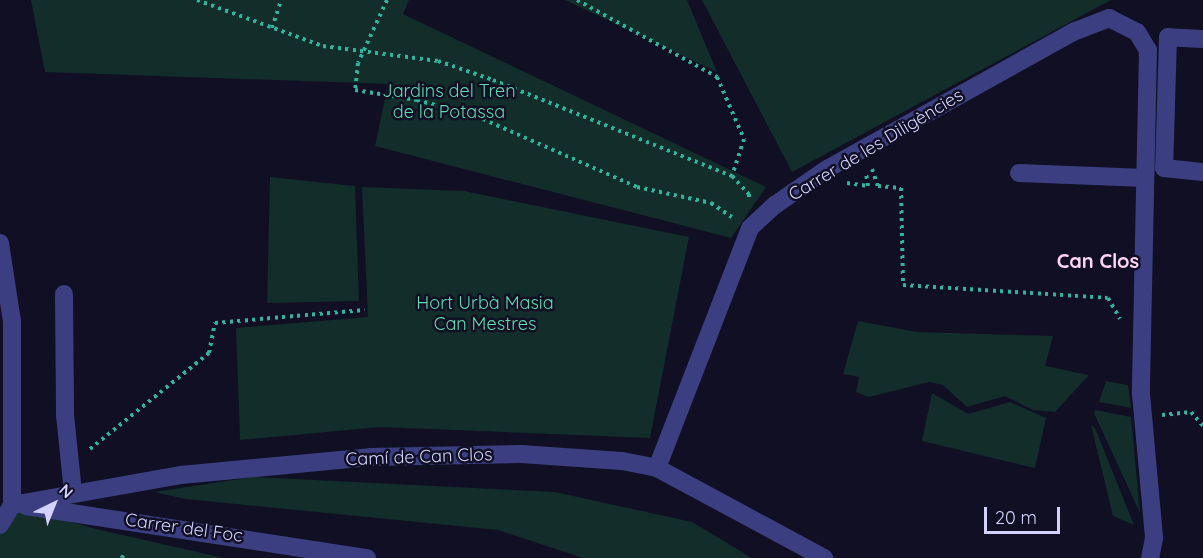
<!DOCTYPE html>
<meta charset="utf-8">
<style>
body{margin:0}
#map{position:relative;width:1203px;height:558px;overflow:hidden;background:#100f23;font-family:Quicksand,sans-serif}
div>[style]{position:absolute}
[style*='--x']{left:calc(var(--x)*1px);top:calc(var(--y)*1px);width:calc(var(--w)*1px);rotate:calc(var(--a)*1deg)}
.green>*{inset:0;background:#122d2a}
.path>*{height:4px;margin-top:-2px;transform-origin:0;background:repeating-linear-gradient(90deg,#31b39e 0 3px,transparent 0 7.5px)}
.minor>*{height:18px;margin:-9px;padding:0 9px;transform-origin:9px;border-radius:9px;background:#3b3f81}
span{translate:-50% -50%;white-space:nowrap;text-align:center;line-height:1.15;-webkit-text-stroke:5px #100f23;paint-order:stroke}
.park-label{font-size:18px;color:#5fddb1}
.street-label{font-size:18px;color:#d3d2fe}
.neighbourhood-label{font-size:20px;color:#fed4f3;font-weight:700}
.north{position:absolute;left:24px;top:474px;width:60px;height:60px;-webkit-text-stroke:4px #100f23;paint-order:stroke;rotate:43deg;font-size:16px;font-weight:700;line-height:24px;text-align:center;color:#d3d2fe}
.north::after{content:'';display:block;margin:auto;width:21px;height:27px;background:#d3d2fe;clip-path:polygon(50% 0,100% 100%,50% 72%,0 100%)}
.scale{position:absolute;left:984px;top:507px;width:76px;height:27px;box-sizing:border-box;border:3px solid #d3d2fe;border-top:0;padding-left:8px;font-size:18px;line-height:21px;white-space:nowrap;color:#d3d2fe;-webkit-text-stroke:4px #100f23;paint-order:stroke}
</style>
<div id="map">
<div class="green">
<i style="clip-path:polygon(31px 0,409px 0,403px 14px,766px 187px,731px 238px,375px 146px,388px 84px,45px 72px)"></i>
<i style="clip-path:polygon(565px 0,687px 0,717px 72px)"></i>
<i style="clip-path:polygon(702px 0,1111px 0,792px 172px)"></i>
<i style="clip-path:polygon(270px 177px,355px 186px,359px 301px,267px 303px)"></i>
<i style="clip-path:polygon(362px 187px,464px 191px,689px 237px,650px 438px,380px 427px,240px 440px,236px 328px,368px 317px)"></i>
<i style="clip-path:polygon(858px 321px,917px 332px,1053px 336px,1045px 366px,1089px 375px,1055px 412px,1033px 410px,1005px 396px,967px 407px,943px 385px,929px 382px,869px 397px,856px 392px,859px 377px,843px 374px)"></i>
<i style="clip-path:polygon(1106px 381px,1128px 385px,1131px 408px,1099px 402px)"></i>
<i style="clip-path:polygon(932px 393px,968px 414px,1010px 402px,1046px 418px,1035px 468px,922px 441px)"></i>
<i style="clip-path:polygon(1095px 410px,1131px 417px,1140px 513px,1094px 413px)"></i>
<i style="clip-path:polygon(1091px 425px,1095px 428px,1134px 525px,1113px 516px)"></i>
<i style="clip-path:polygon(253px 477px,555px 492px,692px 522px,752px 558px,583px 558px,498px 530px,186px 499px,154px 492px)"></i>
<i style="clip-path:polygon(12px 505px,96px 529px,224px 558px,0 558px,0 525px)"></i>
</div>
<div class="path">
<i style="--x:197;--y:0;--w:134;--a:20.1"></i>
<i style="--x:323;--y:46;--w:116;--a:7.4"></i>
<i style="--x:438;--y:61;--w:58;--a:19.1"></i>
<i style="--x:493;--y:80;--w:258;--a:21.9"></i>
<i style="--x:732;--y:176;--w:25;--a:47"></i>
<i style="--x:749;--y:194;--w:7;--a:90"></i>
<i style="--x:387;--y:0;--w:69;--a:114.7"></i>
<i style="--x:358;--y:63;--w:27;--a:96"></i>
<i style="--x:355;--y:90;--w:63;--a:9.2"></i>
<i style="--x:417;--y:100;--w:61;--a:15.2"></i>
<i style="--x:476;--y:116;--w:176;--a:23.8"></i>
<i style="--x:637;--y:187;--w:76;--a:12.2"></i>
<i style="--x:711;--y:203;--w:25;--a:34"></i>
<i style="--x:577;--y:0;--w:160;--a:28.8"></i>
<i style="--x:717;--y:77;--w:68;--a:66.5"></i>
<i style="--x:744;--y:139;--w:39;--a:108"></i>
<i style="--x:272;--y:28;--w:29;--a:-72"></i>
<i style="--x:872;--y:169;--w:18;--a:71"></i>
<i style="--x:878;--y:186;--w:23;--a:5"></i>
<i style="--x:901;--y:188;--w:97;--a:88.8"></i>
<i style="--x:903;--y:285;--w:205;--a:3.6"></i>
<i style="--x:1108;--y:298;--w:24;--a:60"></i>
<i style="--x:847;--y:183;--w:21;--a:8"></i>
<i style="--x:868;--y:186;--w:13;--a:-99"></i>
<i style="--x:1162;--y:415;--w:29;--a:-6"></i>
<i style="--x:1191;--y:412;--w:18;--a:49"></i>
<i style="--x:90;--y:449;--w:153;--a:-38.9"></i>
<i style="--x:209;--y:353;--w:31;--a:-79"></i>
<i style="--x:215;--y:323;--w:150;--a:-5"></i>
<i style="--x:122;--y:558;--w:3;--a:-72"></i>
</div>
<div class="minor">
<i style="--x:1203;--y:39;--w:35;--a:-177"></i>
<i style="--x:1168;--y:37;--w:131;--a:91.7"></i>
<i style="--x:1164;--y:168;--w:39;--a:6"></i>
<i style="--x:1019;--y:173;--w:126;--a:2.3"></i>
<i style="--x:0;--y:243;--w:79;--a:81.3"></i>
<i style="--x:12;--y:321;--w:184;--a:90"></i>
<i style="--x:12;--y:505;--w:23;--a:121"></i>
<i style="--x:64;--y:294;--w:121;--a:89.5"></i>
<i style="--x:65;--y:415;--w:78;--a:84.1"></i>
<i style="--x:657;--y:468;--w:257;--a:-68.8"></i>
<i style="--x:750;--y:228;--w:34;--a:-43"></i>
<i style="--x:775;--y:205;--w:63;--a:-34.7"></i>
<i style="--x:827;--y:169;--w:282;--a:-29.1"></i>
<i style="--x:1073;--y:32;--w:39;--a:-21"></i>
<i style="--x:1109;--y:18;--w:31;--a:27"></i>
<i style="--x:1137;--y:32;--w:21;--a:59"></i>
<i style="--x:1148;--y:50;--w:344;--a:91.2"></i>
<i style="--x:1141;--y:394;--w:145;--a:84.8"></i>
<i style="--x:1154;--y:538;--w:20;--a:101"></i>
<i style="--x:12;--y:505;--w:172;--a:-10.1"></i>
<i style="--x:181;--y:475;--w:190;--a:-5.4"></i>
<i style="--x:370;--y:457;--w:151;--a:-1.1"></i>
<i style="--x:521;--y:454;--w:101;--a:4"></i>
<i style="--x:622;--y:461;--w:36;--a:11"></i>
<i style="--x:657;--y:468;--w:190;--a:28.3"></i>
<i style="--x:26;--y:506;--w:345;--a:8.7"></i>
</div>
<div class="park-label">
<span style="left:449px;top:102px">Jardins del Tren<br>de la Potassa</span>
<span style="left:485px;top:314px">Hort Urbà Masia<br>Can Mestres</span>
</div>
<div class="street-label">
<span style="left:876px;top:145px;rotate:-31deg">Carrer de les Diligències</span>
<span style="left:419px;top:457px;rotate:-2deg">Camí de Can Clos</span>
<span style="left:184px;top:528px;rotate:8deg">Carrer del Foc</span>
</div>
<div class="neighbourhood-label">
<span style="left:1098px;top:260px">Can Clos</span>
</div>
<div class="north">N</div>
<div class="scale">20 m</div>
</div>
